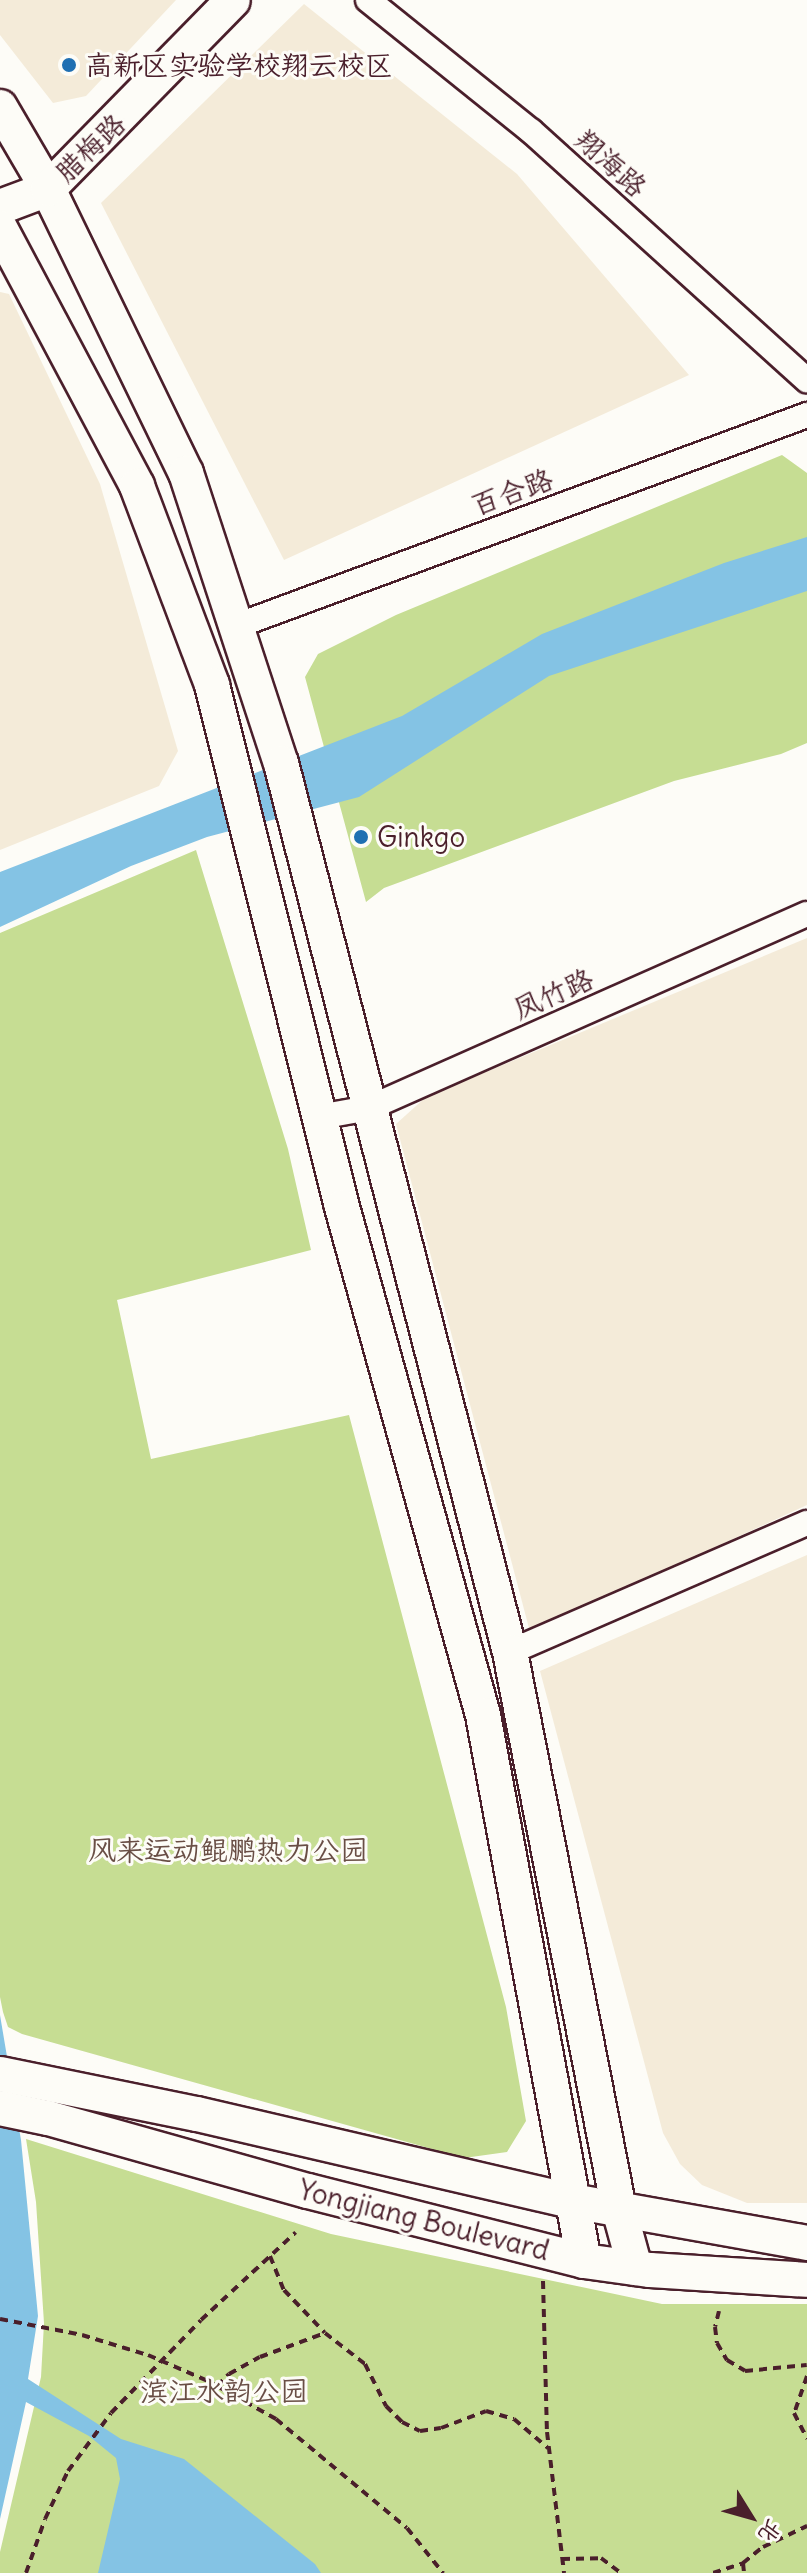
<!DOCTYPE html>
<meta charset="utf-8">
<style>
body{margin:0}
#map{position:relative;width:807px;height:2573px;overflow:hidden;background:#fdfcf7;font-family:Delius,"LXGW WenKai TC",sans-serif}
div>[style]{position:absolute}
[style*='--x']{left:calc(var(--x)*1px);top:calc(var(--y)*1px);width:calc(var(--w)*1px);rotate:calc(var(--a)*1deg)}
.built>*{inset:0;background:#f4ebd9}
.green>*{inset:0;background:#c6dd93}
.water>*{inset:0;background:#84c3e4}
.path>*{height:4px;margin-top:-2px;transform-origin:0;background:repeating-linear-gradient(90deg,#4a1f2b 0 8px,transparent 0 14px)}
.roads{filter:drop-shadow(2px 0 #4a1f2b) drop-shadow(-2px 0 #4a1f2b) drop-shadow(0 2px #4a1f2b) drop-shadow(0 -2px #4a1f2b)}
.street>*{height:24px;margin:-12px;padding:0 12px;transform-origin:12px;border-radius:12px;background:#fdfcf7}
.secondary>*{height:34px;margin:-17px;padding:0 17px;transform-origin:17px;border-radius:17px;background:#fdfcf7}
.dots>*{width:22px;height:22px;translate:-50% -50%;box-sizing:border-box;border:4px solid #fdfcf7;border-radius:50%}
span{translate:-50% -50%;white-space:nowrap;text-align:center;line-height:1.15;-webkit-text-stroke:6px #fdfcf7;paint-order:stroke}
.poi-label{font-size:28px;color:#4a1f2b}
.left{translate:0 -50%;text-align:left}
.street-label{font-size:28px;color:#4a1f2b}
.park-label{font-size:28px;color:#694e45}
.north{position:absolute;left:711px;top:2477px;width:80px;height:80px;-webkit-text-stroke:6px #fdfcf7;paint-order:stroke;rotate:127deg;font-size:22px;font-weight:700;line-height:32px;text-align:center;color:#4a1f2b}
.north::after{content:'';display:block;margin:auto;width:28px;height:36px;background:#4a1f2b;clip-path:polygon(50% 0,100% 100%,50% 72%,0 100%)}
</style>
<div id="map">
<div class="built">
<i style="clip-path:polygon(0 0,176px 0,86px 96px,53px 103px,0 35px)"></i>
<i style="clip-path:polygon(304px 4px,517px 174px,689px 375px,284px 560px,101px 203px)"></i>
<i style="clip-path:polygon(0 292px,9px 294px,100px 484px,178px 751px,159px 786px,0 850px)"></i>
<i style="clip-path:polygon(807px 938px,807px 1505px,530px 1632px,396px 1124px,426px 1097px)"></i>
<i style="clip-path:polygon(807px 1555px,807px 2203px,747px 2203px,702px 2185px,680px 2164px,663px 2133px,540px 1671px)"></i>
</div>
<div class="green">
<i style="clip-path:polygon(782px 455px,807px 473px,807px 743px,781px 754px,674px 781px,384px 888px,366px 902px,305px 677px,318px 654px,396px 615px)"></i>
<i style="clip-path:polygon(196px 850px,288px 1149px,311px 1250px,117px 1300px,151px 1459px,349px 1415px,506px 2007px,526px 2121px,507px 2152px,464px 2158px,22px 2034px,8px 2027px,3px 2012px,0 1997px,0 933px)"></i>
<i style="clip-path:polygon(26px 2139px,331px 2234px,662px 2304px,807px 2304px,807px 2573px,0 2573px,0 2552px,41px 2377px,44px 2323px,36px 2202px)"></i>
</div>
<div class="water">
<i style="clip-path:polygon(807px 537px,807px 591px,549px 676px,359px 797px,207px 837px,131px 866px,0 927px,0 872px,402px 716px,542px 634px,724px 563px)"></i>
<i style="clip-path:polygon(0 2015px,21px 2140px,38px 2316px,28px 2379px,121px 2439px,184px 2459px,315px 2564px,321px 2573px,98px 2573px,120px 2479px,116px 2458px,89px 2436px,26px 2402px,0 2519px)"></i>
</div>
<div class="path">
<i style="--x:270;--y:2256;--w:37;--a:68"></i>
<i style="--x:284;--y:2290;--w:59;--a:46.4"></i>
<i style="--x:325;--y:2333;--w:51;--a:37.8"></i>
<i style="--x:365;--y:2364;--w:47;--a:63.4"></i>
<i style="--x:386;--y:2406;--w:23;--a:45"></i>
<i style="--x:402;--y:2422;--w:20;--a:27"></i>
<i style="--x:420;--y:2431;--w:21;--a:-8"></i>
<i style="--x:441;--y:2428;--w:48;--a:-20.7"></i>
<i style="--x:486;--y:2411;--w:29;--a:16"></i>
<i style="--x:514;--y:2419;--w:45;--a:40.5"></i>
<i style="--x:543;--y:2281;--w:151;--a:88.5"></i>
<i style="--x:547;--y:2432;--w:142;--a:83.1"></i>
<i style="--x:719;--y:2311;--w:16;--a:104"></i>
<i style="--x:715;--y:2327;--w:16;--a:83"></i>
<i style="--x:717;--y:2343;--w:20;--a:60"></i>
<i style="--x:727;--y:2360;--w:21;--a:31"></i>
<i style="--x:745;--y:2371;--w:62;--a:-5.5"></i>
<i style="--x:0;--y:2319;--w:84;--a:11"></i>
<i style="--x:82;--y:2335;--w:69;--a:16.9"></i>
<i style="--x:148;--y:2355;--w:65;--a:23.4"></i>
<i style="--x:208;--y:2381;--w:78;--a:29.2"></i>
<i style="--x:276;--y:2419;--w:170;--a:39.8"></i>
<i style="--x:407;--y:2528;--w:58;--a:51.3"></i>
<i style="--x:807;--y:2376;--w:39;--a:109"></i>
<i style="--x:794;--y:2413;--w:29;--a:63"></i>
<i style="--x:217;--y:2386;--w:17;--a:-45"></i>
<i style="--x:229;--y:2374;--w:35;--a:-29"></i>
<i style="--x:260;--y:2357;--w:69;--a:-20.3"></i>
<i style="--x:562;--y:2559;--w:39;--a:-1"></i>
<i style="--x:601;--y:2558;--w:25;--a:37"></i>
<i style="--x:743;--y:2563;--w:10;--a:84"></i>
<i style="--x:26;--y:2573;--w:57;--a:-70.6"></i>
<i style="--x:45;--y:2519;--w:53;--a:-64.4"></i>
<i style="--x:68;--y:2471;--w:72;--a:-53.4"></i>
<i style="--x:111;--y:2413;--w:129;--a:-45.9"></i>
<i style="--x:201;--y:2320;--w:129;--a:-42.8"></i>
<i style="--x:713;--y:2573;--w:32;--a:-18"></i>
<i style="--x:743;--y:2563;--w:26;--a:-39"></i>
<i style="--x:763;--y:2547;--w:49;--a:-25.5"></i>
</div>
<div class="roads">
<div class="street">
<i style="--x:368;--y:0;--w:209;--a:38.8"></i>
<i style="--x:531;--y:131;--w:372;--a:42.1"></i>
<i style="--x:239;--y:625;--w:606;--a:-20.29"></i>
<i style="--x:319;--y:1117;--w:51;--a:-10.2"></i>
<i style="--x:369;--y:1108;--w:479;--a:-23.9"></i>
<i style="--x:510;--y:1652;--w:324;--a:-23.5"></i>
</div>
<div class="secondary">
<i style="--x:0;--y:107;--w:95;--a:59.7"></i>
<i style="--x:48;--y:189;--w:316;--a:64.1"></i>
<i style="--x:186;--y:473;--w:305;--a:71.9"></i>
<i style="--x:281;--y:763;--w:918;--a:75.56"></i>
<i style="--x:510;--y:1652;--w:568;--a:78.93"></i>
<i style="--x:619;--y:2209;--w:61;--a:74.8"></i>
<i style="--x:0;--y:207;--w:51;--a:-20.6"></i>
<i style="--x:48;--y:189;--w:264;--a:-45.6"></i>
<i style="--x:0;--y:228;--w:292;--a:62"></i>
<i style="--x:137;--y:486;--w:213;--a:69.3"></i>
<i style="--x:212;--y:685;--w:538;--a:76.02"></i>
<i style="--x:342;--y:1207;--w:527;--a:74.49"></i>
<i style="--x:483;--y:1715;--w:555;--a:79.52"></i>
<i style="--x:0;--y:2074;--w:201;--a:11.5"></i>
<i style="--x:197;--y:2114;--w:385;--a:13.1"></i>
<i style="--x:572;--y:2201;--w:239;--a:10.1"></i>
<i style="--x:0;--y:2108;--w:49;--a:11.8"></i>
<i style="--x:48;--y:2118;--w:270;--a:15.7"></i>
<i style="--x:308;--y:2191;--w:285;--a:14.2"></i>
<i style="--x:584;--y:2261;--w:67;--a:7.8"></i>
<i style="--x:650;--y:2270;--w:157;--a:3.6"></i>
</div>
</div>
<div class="dots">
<i style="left:69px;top:65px;background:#1f6fb2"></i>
<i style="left:361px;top:837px;background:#1f6fb2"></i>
</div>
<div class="poi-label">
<span class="left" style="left:85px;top:65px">高新区实验学校翔云校区</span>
<span class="left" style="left:377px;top:837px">Ginkgo</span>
</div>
<div class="street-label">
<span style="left:90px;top:148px;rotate:-44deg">腊梅路</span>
<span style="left:611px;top:163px;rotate:42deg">翔海路</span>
<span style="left:512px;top:492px;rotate:-20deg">百合路</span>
<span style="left:553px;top:994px;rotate:-24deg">凤竹路</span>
<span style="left:424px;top:2220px;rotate:14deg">Yongjiang Boulevard</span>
</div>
<div class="park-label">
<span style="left:228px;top:1850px">风来运动鲲鹏热力公园</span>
<span style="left:224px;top:2391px">滨江水韵公园</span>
</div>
<div class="north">北</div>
</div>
